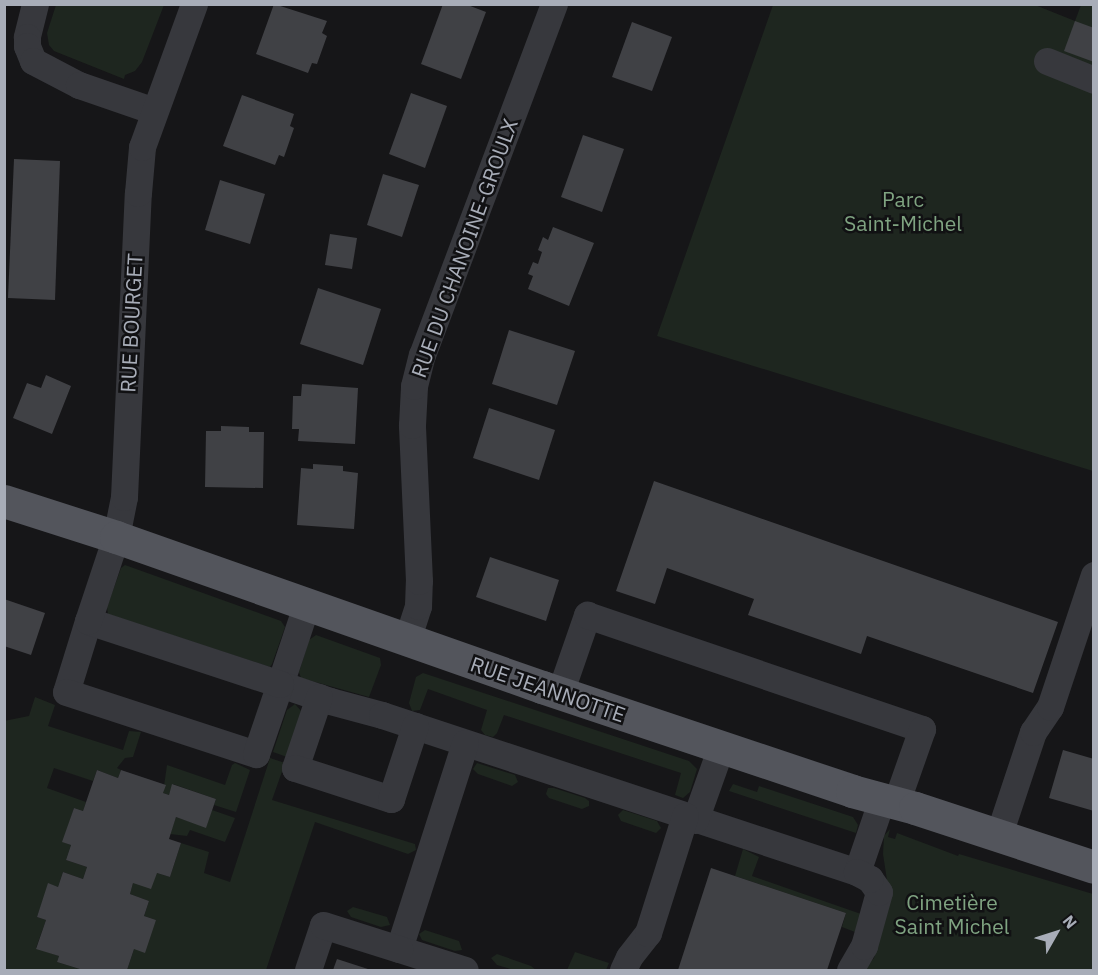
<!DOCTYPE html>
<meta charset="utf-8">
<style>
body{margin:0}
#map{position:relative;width:1098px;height:975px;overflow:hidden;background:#161618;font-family:"IBM Plex Sans",sans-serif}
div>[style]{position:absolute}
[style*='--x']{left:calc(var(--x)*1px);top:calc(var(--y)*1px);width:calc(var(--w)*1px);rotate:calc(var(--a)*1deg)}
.green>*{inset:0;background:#1e261f}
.building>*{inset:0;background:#404145}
.minor>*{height:27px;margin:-13.5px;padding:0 13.5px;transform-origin:13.5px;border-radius:13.5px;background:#37383d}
.major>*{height:33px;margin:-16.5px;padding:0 16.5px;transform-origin:16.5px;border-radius:16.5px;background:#53555c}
span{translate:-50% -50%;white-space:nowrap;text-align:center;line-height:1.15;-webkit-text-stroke:5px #111113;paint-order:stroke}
.park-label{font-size:21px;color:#7fa381}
.street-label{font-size:21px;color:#a8adb8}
.frame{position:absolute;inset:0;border:6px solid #a8adb8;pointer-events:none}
.north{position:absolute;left:1026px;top:903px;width:60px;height:60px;-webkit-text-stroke:4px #111113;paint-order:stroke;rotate:51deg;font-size:16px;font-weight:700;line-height:24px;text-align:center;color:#a8adb8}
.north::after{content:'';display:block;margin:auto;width:21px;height:27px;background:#a8adb8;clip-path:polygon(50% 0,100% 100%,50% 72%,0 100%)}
</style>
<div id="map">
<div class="green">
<i style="clip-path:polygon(56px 5px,56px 4px,164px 5px,142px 62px,135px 71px,125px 75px,124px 79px,54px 51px,49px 45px,47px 33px)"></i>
<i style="clip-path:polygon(773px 5px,1035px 5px,1075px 21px,1081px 5px,1093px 5px,1093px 471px,657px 336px)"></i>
<i style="clip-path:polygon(125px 565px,281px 621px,285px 627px,272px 664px,270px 667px,108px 614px,107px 607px,121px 568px)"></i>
<i style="clip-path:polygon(316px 635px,380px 658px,381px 665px,369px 697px,301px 678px,299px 672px,309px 640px)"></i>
<i style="clip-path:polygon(423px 673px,689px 761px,697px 769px,690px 792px,683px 798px,675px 795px,681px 773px,504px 715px,497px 733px,493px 737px,485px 735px,481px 730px,487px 710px,428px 689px,420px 710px,412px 711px,409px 703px,416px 677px)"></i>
<i style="clip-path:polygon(35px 697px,55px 705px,48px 726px,123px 750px,129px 731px,141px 732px,133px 757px,125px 758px,117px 768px,121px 770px,118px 778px,97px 770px,93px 781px,54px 768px,47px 788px,86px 802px,83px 811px,74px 808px,63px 842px,71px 845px,66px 860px,87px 867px,83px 879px,63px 872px,58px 887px,49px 884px,37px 917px,46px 920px,36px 948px,59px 956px,57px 962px,83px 970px,5px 970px,4px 721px,29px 716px)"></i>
<i style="clip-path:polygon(295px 704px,301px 711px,287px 757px,273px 752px,287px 710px)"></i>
<i style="clip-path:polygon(270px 758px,285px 763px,272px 800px,415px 844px,416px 850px,408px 854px,315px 822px,266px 970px,127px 970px,134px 949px,156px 920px,144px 916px,149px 901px,130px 894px,133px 883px,157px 873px,170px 877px,181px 843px,209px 852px,204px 873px,230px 882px)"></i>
<i style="clip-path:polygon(235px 763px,250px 770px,236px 812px,214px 805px,216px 799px,173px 784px,169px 795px,163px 793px,167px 765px,225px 785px,232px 765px)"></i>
<i style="clip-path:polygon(477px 763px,515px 775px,518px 782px,512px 786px,478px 774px,473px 769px)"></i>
<i style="clip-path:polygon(733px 784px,757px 792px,759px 786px,853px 817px,858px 825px,856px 833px,729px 791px)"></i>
<i style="clip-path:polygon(548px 788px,554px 788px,585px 798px,589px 801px,589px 806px,582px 809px,549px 798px,546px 794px)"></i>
<i style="clip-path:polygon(212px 810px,235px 818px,225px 842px,190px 830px,187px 836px,170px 834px,176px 817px,206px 827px)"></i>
<i style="clip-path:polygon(623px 810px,657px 821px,661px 828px,656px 833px,621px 821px,618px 815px)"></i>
<i style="clip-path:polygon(890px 829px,888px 837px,895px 839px,897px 833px,958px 856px,959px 854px,1093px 894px,1093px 970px,864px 970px,874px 958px,890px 900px,883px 854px,884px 836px)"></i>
<i style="clip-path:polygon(743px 849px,759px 857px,752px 876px,861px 914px,855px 932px,842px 927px,846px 913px,735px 876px)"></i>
<i style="clip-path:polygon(353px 907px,387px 917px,390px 925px,381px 927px,351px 917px,347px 911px)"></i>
<i style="clip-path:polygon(425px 930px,459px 941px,462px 950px,455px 951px,422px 940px,419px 934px)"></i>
<i style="clip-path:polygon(575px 952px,609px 963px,606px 970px,567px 970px)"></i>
<i style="clip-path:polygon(497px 954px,531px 966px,536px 970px,514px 970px,497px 965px,491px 958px)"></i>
</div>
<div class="building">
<i style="clip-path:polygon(274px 4px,327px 21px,322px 33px,327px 36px,317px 64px,312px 63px,308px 73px,256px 54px)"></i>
<i style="clip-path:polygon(443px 4px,465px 4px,486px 12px,461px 79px,421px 64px)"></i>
<i style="clip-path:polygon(1075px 21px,1094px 28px,1094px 62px,1064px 51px)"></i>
<i style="clip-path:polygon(632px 22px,672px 37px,652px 91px,612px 77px)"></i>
<i style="clip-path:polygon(411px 93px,447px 106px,425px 168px,389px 154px)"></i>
<i style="clip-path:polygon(242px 95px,294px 114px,290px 126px,294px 128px,284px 157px,279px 155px,275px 165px,223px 146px)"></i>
<i style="clip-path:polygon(583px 135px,624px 149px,602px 212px,561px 197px)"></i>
<i style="clip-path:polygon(14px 159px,60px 161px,55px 300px,8px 298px)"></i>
<i style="clip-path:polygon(383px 174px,419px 185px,402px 237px,367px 225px)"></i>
<i style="clip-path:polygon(220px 180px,265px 194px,250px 244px,205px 230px)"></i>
<i style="clip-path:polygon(553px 227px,594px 243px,569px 306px,528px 289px,533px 276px,528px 274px,533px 262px,538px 264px,542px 252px,538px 250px,543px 237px,548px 240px)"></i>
<i style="clip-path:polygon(330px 234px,357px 238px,352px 269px,325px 265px)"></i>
<i style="clip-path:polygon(318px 288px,381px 309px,363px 365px,300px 344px)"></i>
<i style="clip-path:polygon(509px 330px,575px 351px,557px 405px,492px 384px)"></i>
<i style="clip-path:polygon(46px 375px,71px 386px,52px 434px,13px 418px,27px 383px,41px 388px)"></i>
<i style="clip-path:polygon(302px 384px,358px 388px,355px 444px,298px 441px,299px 429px,292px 429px,293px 396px,301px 396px)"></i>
<i style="clip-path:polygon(489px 408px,555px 430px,539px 480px,473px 458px)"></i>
<i style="clip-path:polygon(221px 426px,249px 427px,249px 432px,264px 432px,263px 488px,205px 487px,206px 431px,221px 431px)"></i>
<i style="clip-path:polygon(313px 464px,343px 466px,343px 471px,358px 473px,354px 529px,297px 525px,301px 468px,313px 469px)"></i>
<i style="clip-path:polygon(654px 481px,1058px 622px,1033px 693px,867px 636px,861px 654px,748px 615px,754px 599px,667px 568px,655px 604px,616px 591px)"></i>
<i style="clip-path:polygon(490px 557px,559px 580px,546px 621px,476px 597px)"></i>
<i style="clip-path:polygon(4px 599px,45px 613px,31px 655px,4px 646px)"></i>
<i style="clip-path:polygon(1063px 750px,1094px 759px,1094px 811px,1049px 798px)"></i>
<i style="clip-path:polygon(97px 770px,118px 778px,121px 770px,166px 785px,163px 793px,169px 795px,172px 784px,216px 799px,206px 828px,176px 817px,169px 839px,181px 843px,170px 877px,157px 873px,151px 889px,133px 883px,130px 894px,149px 901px,144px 916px,156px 920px,145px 953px,134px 949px,127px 970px,83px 970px,57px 962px,59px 956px,36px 949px,46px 920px,37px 917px,48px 883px,58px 887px,63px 872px,83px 879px,87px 867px,66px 860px,71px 845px,62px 842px,74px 808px,83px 811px)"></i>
<i style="clip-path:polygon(711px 868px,846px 913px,827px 970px,678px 970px)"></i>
<i style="clip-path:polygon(337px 959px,371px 970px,333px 970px)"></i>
</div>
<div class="minor">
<i style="--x:35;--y:4;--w:34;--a:104"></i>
<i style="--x:27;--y:37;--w:9;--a:90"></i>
<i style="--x:27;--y:46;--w:16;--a:68"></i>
<i style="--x:33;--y:61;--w:52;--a:27.6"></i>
<i style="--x:79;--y:85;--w:79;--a:19.1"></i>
<i style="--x:1047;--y:61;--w:51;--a:22"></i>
<i style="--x:306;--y:606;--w:82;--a:108.4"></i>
<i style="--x:280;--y:684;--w:53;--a:18.8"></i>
<i style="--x:330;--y:701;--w:54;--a:15.1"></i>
<i style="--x:382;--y:715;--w:500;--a:18.29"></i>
<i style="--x:857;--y:872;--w:77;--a:-71.1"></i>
<i style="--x:88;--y:621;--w:74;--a:107.2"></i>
<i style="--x:66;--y:692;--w:200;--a:18.1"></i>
<i style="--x:256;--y:754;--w:74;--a:-71.1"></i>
<i style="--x:280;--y:684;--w:202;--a:-161.8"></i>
<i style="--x:88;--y:621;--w:89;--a:-71.6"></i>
<i style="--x:116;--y:537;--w:41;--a:-78.7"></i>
<i style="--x:124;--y:497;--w:304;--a:-87.4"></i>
<i style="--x:138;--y:193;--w:46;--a:-85"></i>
<i style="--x:142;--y:147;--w:152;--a:-70"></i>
<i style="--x:407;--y:640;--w:36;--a:-72"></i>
<i style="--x:418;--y:606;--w:25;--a:-88"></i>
<i style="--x:419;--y:581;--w:156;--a:-92.6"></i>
<i style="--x:412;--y:425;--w:39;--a:-87"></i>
<i style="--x:414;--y:386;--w:32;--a:-76"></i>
<i style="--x:422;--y:355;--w:375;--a:-69.4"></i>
<i style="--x:560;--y:693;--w:83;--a:-70.9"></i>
<i style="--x:587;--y:615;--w:354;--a:18.8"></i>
<i style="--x:922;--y:729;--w:78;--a:109.4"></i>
<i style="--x:319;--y:697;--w:75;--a:108.7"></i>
<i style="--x:295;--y:768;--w:101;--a:17.9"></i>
<i style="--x:391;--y:799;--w:77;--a:-71.8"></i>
<i style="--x:465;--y:743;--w:216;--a:107.8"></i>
<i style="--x:399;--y:949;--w:69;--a:17.7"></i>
<i style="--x:695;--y:820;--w:77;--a:-70.4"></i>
<i style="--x:998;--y:837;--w:111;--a:-71.6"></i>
<i style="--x:1033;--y:732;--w:30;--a:-56"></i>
<i style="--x:1050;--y:707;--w:139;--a:-71.6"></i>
<i style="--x:308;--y:970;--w:47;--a:-71.6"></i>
<i style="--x:323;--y:925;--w:80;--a:17.5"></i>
<i style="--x:623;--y:970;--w:14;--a:-65"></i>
<i style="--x:629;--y:957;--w:31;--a:-52"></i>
<i style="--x:648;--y:933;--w:123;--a:-72.5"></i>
<i style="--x:850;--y:970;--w:28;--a:-60"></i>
<i style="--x:864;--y:946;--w:56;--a:-74.5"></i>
<i style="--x:879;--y:892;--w:16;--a:-125"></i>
<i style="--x:870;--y:879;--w:15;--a:-152"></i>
</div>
<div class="major">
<i style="--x:4;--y:501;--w:118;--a:17.8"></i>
<i style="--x:116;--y:537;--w:452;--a:19.4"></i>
<i style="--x:542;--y:687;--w:327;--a:18.5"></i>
<i style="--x:852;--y:791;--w:65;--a:15.1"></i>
<i style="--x:915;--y:808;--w:188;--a:18.2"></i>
</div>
<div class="park-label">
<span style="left:903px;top:211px">Parc<br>Saint-Michel</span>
<span style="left:952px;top:914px">Cimetière<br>Saint Michel</span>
</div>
<div class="street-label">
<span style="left:464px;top:248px;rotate:-70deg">RUE DU CHANOINE-GROULX</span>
<span style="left:131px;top:323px;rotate:-87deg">RUE BOURGET</span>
<span style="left:548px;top:689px;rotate:19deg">RUE JEANNOTTE</span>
</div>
<div class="frame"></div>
<div class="north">N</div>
</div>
